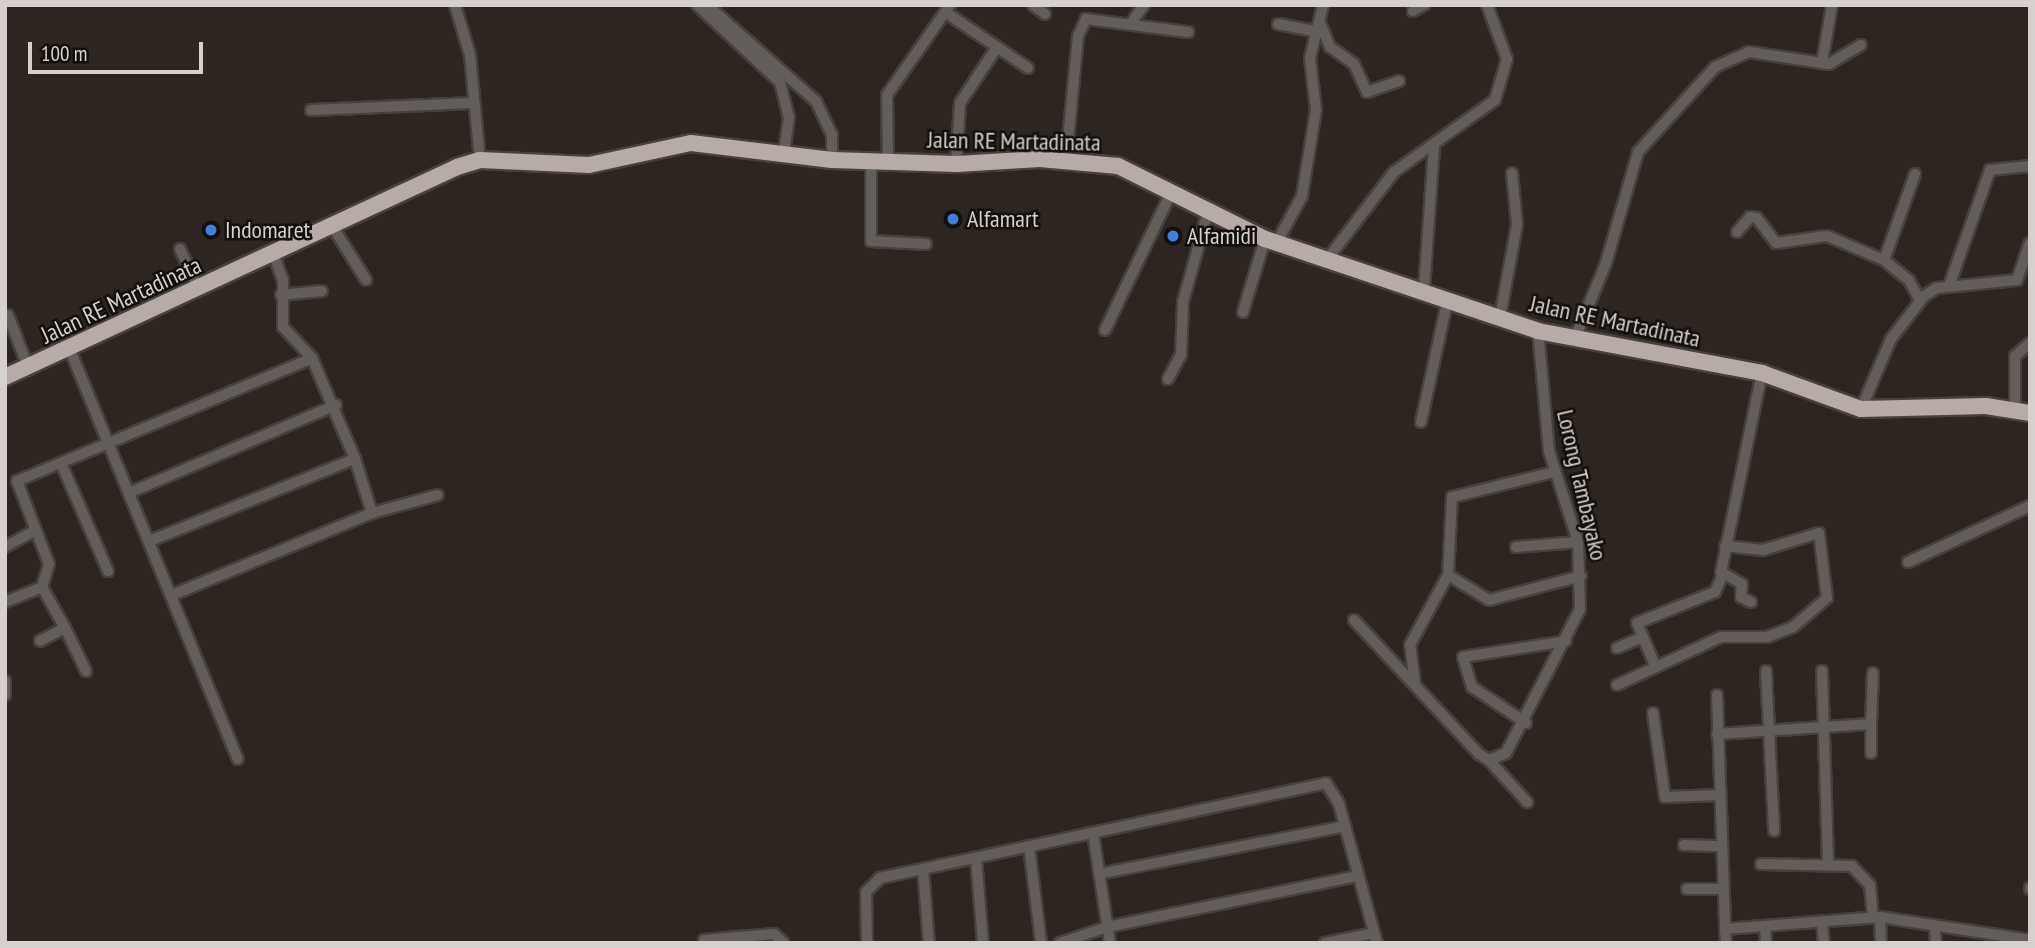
<!DOCTYPE html>
<style>
body{margin:0}
#map{position:relative;width:2035px;height:948px;overflow:hidden;background:#2c2520;font-family:"PT Sans Narrow",sans-serif}
div>[style]{position:absolute}
[style*='--x']{left:calc(var(--x)*1px);top:calc(var(--y)*1px);width:calc(var(--w)*1px);rotate:calc(var(--a)*1deg)}
.roads{filter:drop-shadow(2px 0 #47413c) drop-shadow(-2px 0 #47413c) drop-shadow(0 2px #47413c) drop-shadow(0 -2px #47413c)}
.minor>*{height:10px;margin:-5px;padding:0 5px;transform-origin:5px;border-radius:5px;background:#635e5c}
.highway>*{height:16px;margin:-8px;padding:0 8px;transform-origin:8px;border-radius:8px;background:#b6aba6}
.dots>*{width:19px;height:19px;translate:-50% -50%;box-sizing:border-box;border:4px solid #120f0c;border-radius:50%}
span{translate:-50% -50%;white-space:nowrap;text-align:center;line-height:1.15;-webkit-text-stroke:5px #120f0c;paint-order:stroke}
.street-label{font-size:24px;color:#d6d1ce}
.poi-label{font-size:24px;color:#d6d1ce}
.left{translate:0 -50%;text-align:left}
.frame{position:absolute;inset:0;border:7px solid #d6d1ce;pointer-events:none}
.scale{position:absolute;left:28px;top:42px;width:175px;height:32px;box-sizing:border-box;border:4px solid #d6d1ce;border-top:0;padding-left:9px;font-size:21px;line-height:24px;white-space:nowrap;color:#d6d1ce;-webkit-text-stroke:5px #120f0c;paint-order:stroke}
</style>
<div id="map">
<div class="roads">
<div class="minor">
<i style="--x:455;--y:5;--w:52;--a:73.3"></i>
<i style="--x:470;--y:55;--w:105;--a:84.6"></i>
<i style="--x:697;--y:5;--w:113;--a:42.9"></i>
<i style="--x:780;--y:82;--w:36;--a:76"></i>
<i style="--x:789;--y:117;--w:34;--a:98"></i>
<i style="--x:707;--y:5;--w:145;--a:41.4"></i>
<i style="--x:816;--y:101;--w:38;--a:65"></i>
<i style="--x:832;--y:135;--w:25;--a:90"></i>
<i style="--x:1033;--y:5;--w:15;--a:37"></i>
<i style="--x:1413;--y:11;--w:13;--a:-29"></i>
<i style="--x:945;--y:12;--w:100;--a:34"></i>
<i style="--x:1132;--y:22;--w:21;--a:-55"></i>
<i style="--x:1278;--y:24;--w:42;--a:11"></i>
<i style="--x:1321;--y:25;--w:24;--a:68"></i>
<i style="--x:1330;--y:47;--w:29;--a:35"></i>
<i style="--x:1354;--y:64;--w:31;--a:65"></i>
<i style="--x:1367;--y:92;--w:34;--a:-19"></i>
<i style="--x:1822;--y:63;--w:59;--a:-80.2"></i>
<i style="--x:311;--y:110;--w:163;--a:-2.5"></i>
<i style="--x:871;--y:160;--w:81;--a:90"></i>
<i style="--x:871;--y:241;--w:55;--a:3.1"></i>
<i style="--x:888;--y:160;--w:65;--a:-90.9"></i>
<i style="--x:887;--y:95;--w:110;--a:-55"></i>
<i style="--x:1066;--y:161;--w:126;--a:-84.5"></i>
<i style="--x:1078;--y:36;--w:19;--a:-65"></i>
<i style="--x:1086;--y:19;--w:103;--a:7.3"></i>
<i style="--x:956;--y:164;--w:61;--a:-86.2"></i>
<i style="--x:960;--y:103;--w:67;--a:-56.5"></i>
<i style="--x:1915;--y:174;--w:91;--a:109.8"></i>
<i style="--x:1884;--y:260;--w:32;--a:39"></i>
<i style="--x:1909;--y:280;--w:24;--a:62"></i>
<i style="--x:331;--y:224;--w:66;--a:58"></i>
<i style="--x:1737;--y:232;--w:20;--a:-49"></i>
<i style="--x:1750;--y:217;--w:7;--a:8"></i>
<i style="--x:1757;--y:218;--w:31;--a:53"></i>
<i style="--x:1776;--y:243;--w:51;--a:-7.8"></i>
<i style="--x:1827;--y:236;--w:62;--a:22.8"></i>
<i style="--x:1277;--y:242;--w:52;--a:-61.5"></i>
<i style="--x:1302;--y:196;--w:87;--a:-80.8"></i>
<i style="--x:1316;--y:110;--w:52;--a:-96.6"></i>
<i style="--x:1310;--y:58;--w:55;--a:-76.2"></i>
<i style="--x:180;--y:249;--w:45;--a:65.1"></i>
<i style="--x:273;--y:253;--w:29;--a:70"></i>
<i style="--x:283;--y:280;--w:47;--a:90"></i>
<i style="--x:283;--y:327;--w:42;--a:46.9"></i>
<i style="--x:1326;--y:261;--w:112;--a:-52.6"></i>
<i style="--x:1394;--y:172;--w:124;--a:-35.5"></i>
<i style="--x:1495;--y:100;--w:43;--a:-73.7"></i>
<i style="--x:1507;--y:59;--w:58;--a:-110.3"></i>
<i style="--x:1949;--y:286;--w:123;--a:-70.5"></i>
<i style="--x:1990;--y:170;--w:40;--a:-5.7"></i>
<i style="--x:1424;--y:290;--w:143;--a:-86"></i>
<i style="--x:281;--y:295;--w:41;--a:-5.6"></i>
<i style="--x:1243;--y:312;--w:76;--a:-73.2"></i>
<i style="--x:8;--y:315;--w:56;--a:69"></i>
<i style="--x:1500;--y:317;--w:95;--a:-79.6"></i>
<i style="--x:1517;--y:224;--w:51;--a:-95.6"></i>
<i style="--x:1105;--y:330;--w:154;--a:-64.3"></i>
<i style="--x:1575;--y:338;--w:81;--a:-67.5"></i>
<i style="--x:1606;--y:263;--w:116;--a:-73.9"></i>
<i style="--x:1638;--y:152;--w:115;--a:-47.8"></i>
<i style="--x:1715;--y:67;--w:37;--a:-24"></i>
<i style="--x:1749;--y:52;--w:81;--a:8.5"></i>
<i style="--x:1829;--y:64;--w:37;--a:-31"></i>
<i style="--x:70;--y:350;--w:442;--a:67.7"></i>
<i style="--x:1168;--y:379;--w:27;--a:-62"></i>
<i style="--x:1181;--y:355;--w:53;--a:-87.8"></i>
<i style="--x:1183;--y:302;--w:94;--a:-74.6"></i>
<i style="--x:1861;--y:409;--w:76;--a:-66.8"></i>
<i style="--x:1891;--y:339;--w:54;--a:-52.5"></i>
<i style="--x:1924;--y:296;--w:15;--a:-32"></i>
<i style="--x:1937;--y:288;--w:80;--a:-5.7"></i>
<i style="--x:2017;--y:280;--w:39;--a:-71"></i>
<i style="--x:2015;--y:411;--w:55;--a:-90"></i>
<i style="--x:2015;--y:356;--w:20;--a:-41"></i>
<i style="--x:1421;--y:422;--w:127;--a:-77.7"></i>
<i style="--x:61;--y:463;--w:118;--a:66.5"></i>
<i style="--x:1554;--y:472;--w:105;--a:166.2"></i>
<i style="--x:1452;--y:497;--w:78;--a:92.9"></i>
<i style="--x:1448;--y:575;--w:48;--a:31.4"></i>
<i style="--x:1489;--y:600;--w:95;--a:-14.6"></i>
<i style="--x:131;--y:492;--w:223;--a:-23"></i>
<i style="--x:152;--y:540;--w:219;--a:-21.8"></i>
<i style="--x:355;--y:459;--w:57;--a:72.5"></i>
<i style="--x:372;--y:513;--w:68;--a:-15.3"></i>
<i style="--x:5;--y:547;--w:33;--a:-29"></i>
<i style="--x:1516;--y:547;--w:62;--a:-4.6"></i>
<i style="--x:1908;--y:562;--w:134;--a:-24.7"></i>
<i style="--x:42;--y:587;--w:24;--a:-73"></i>
<i style="--x:49;--y:564;--w:89;--a:-111.1"></i>
<i style="--x:17;--y:481;--w:320;--a:-22.6"></i>
<i style="--x:312;--y:358;--w:110;--a:66.9"></i>
<i style="--x:172;--y:595;--w:216;--a:-22.3"></i>
<i style="--x:5;--y:602;--w:40;--a:-22"></i>
<i style="--x:42;--y:587;--w:47;--a:60.7"></i>
<i style="--x:65;--y:628;--w:28;--a:153"></i>
<i style="--x:1751;--y:602;--w:11;--a:-153"></i>
<i style="--x:1741;--y:597;--w:13;--a:-86"></i>
<i style="--x:1742;--y:584;--w:24;--a:-150"></i>
<i style="--x:1721;--y:572;--w:203;--a:-78.4"></i>
<i style="--x:1354;--y:620;--w:183;--a:47"></i>
<i style="--x:1479;--y:754;--w:12;--a:31"></i>
<i style="--x:1489;--y:760;--w:18;--a:-22"></i>
<i style="--x:1506;--y:753;--w:162;--a:-62.8"></i>
<i style="--x:1580;--y:609;--w:67;--a:-91.7"></i>
<i style="--x:1578;--y:542;--w:96;--a:-107.7"></i>
<i style="--x:1549;--y:451;--w:121;--a:-95.2"></i>
<i style="--x:65;--y:628;--w:48;--a:64"></i>
<i style="--x:1617;--y:648;--w:28;--a:-23"></i>
<i style="--x:1654;--y:663;--w:43;--a:-113"></i>
<i style="--x:1637;--y:623;--w:84;--a:-21.7"></i>
<i style="--x:1715;--y:592;--w:17;--a:-66"></i>
<i style="--x:1766;--y:671;--w:160;--a:87.1"></i>
<i style="--x:1822;--y:671;--w:190;--a:88.2"></i>
<i style="--x:5;--y:681;--w:14;--a:90"></i>
<i style="--x:1415;--y:684;--w:39;--a:-97"></i>
<i style="--x:1410;--y:645;--w:80;--a:-61.5"></i>
<i style="--x:1617;--y:685;--w:115;--a:-24.8"></i>
<i style="--x:1721;--y:637;--w:46;--a:0"></i>
<i style="--x:1767;--y:637;--w:28;--a:-21"></i>
<i style="--x:1793;--y:627;--w:45;--a:-40.5"></i>
<i style="--x:1827;--y:598;--w:65;--a:-97"></i>
<i style="--x:1819;--y:533;--w:59;--a:163.1"></i>
<i style="--x:1763;--y:550;--w:38;--a:-174"></i>
<i style="--x:1717;--y:695;--w:234;--a:88"></i>
<i style="--x:1653;--y:713;--w:85;--a:81.9"></i>
<i style="--x:1665;--y:797;--w:55;--a:-2.1"></i>
<i style="--x:1526;--y:723;--w:65;--a:-146.3"></i>
<i style="--x:1472;--y:687;--w:31;--a:-107"></i>
<i style="--x:1463;--y:657;--w:104;--a:-8.8"></i>
<i style="--x:1717;--y:734;--w:154;--a:-3.7"></i>
<i style="--x:1871;--y:724;--w:51;--a:-87.8"></i>
<i style="--x:1871;--y:753;--w:29;--a:-90"></i>
<i style="--x:1489;--y:760;--w:57;--a:47.9"></i>
<i style="--x:1093;--y:833;--w:111;--a:81.2"></i>
<i style="--x:1684;--y:845;--w:38;--a:2"></i>
<i style="--x:1029;--y:846;--w:98;--a:82.9"></i>
<i style="--x:976;--y:858;--w:85;--a:85.3"></i>
<i style="--x:1761;--y:864;--w:91;--a:1.3"></i>
<i style="--x:1852;--y:866;--w:26;--a:47"></i>
<i style="--x:1870;--y:885;--w:33;--a:85"></i>
<i style="--x:923;--y:869;--w:74;--a:85.4"></i>
<i style="--x:1099;--y:874;--w:251;--a:-11"></i>
<i style="--x:1687;--y:889;--w:36;--a:0"></i>
<i style="--x:2030;--y:889;--w:1;--a:-90"></i>
<i style="--x:1880;--y:917;--w:26;--a:88"></i>
<i style="--x:1822;--y:922;--w:21;--a:85"></i>
<i style="--x:1765;--y:926;--w:17;--a:87"></i>
<i style="--x:1935;--y:926;--w:17;--a:87"></i>
<i style="--x:704;--y:940;--w:70;--a:-4.9"></i>
<i style="--x:774;--y:934;--w:13;--a:42"></i>
<i style="--x:867;--y:943;--w:51;--a:-91.1"></i>
<i style="--x:866;--y:892;--w:20;--a:-45"></i>
<i style="--x:880;--y:878;--w:456;--a:-12"></i>
<i style="--x:1326;--y:783;--w:25;--a:58"></i>
<i style="--x:1339;--y:804;--w:144;--a:74.7"></i>
<i style="--x:1060;--y:943;--w:50;--a:-18.8"></i>
<i style="--x:1107;--y:927;--w:256;--a:-11.5"></i>
<i style="--x:1325;--y:943;--w:50;--a:-11.5"></i>
<i style="--x:1726;--y:943;--w:14;--a:-94"></i>
<i style="--x:1725;--y:929;--w:155;--a:-4.4"></i>
<i style="--x:1880;--y:917;--w:152;--a:8.7"></i>
</div>
<div class="highway">
<i style="--x:5;--y:377;--w:498;--a:-24.9"></i>
<i style="--x:457;--y:167;--w:24;--a:-17"></i>
<i style="--x:480;--y:160;--w:109;--a:2.6"></i>
<i style="--x:589;--y:165;--w:104;--a:-12.2"></i>
<i style="--x:691;--y:143;--w:142;--a:6.9"></i>
<i style="--x:832;--y:160;--w:124;--a:1.8"></i>
<i style="--x:956;--y:164;--w:84;--a:-3.4"></i>
<i style="--x:1040;--y:159;--w:78;--a:5.1"></i>
<i style="--x:1118;--y:166;--w:164;--a:26.4"></i>
<i style="--x:1265;--y:239;--w:288;--a:18.6"></i>
<i style="--x:1538;--y:331;--w:228;--a:10.6"></i>
<i style="--x:1762;--y:373;--w:105;--a:20"></i>
<i style="--x:1861;--y:409;--w:125;--a:-1.4"></i>
<i style="--x:1986;--y:406;--w:45;--a:9"></i>
</div>
</div>
<div class="dots">
<i style="left:953px;top:219px;background:#3f7fe0"></i>
<i style="left:211px;top:230px;background:#3f7fe0"></i>
<i style="left:1173px;top:236px;background:#3f7fe0"></i>
</div>
<div class="street-label">
<span style="left:1014px;top:141px;rotate:1deg">Jalan RE Martadinata</span>
<span style="left:121px;top:300px;rotate:-25deg">Jalan RE Martadinata</span>
<span style="left:1615px;top:321px;rotate:12deg">Jalan RE Martadinata</span>
<span style="left:1582px;top:485px;rotate:77deg">Lorong Tambayako</span>
</div>
<div class="poi-label">
<span class="left" style="left:967px;top:219px">Alfamart</span>
<span class="left" style="left:225px;top:230px">Indomaret</span>
<span class="left" style="left:1187px;top:236px">Alfamidi</span>
</div>
<div class="frame"></div>
<div class="scale">100 m</div>
</div>
